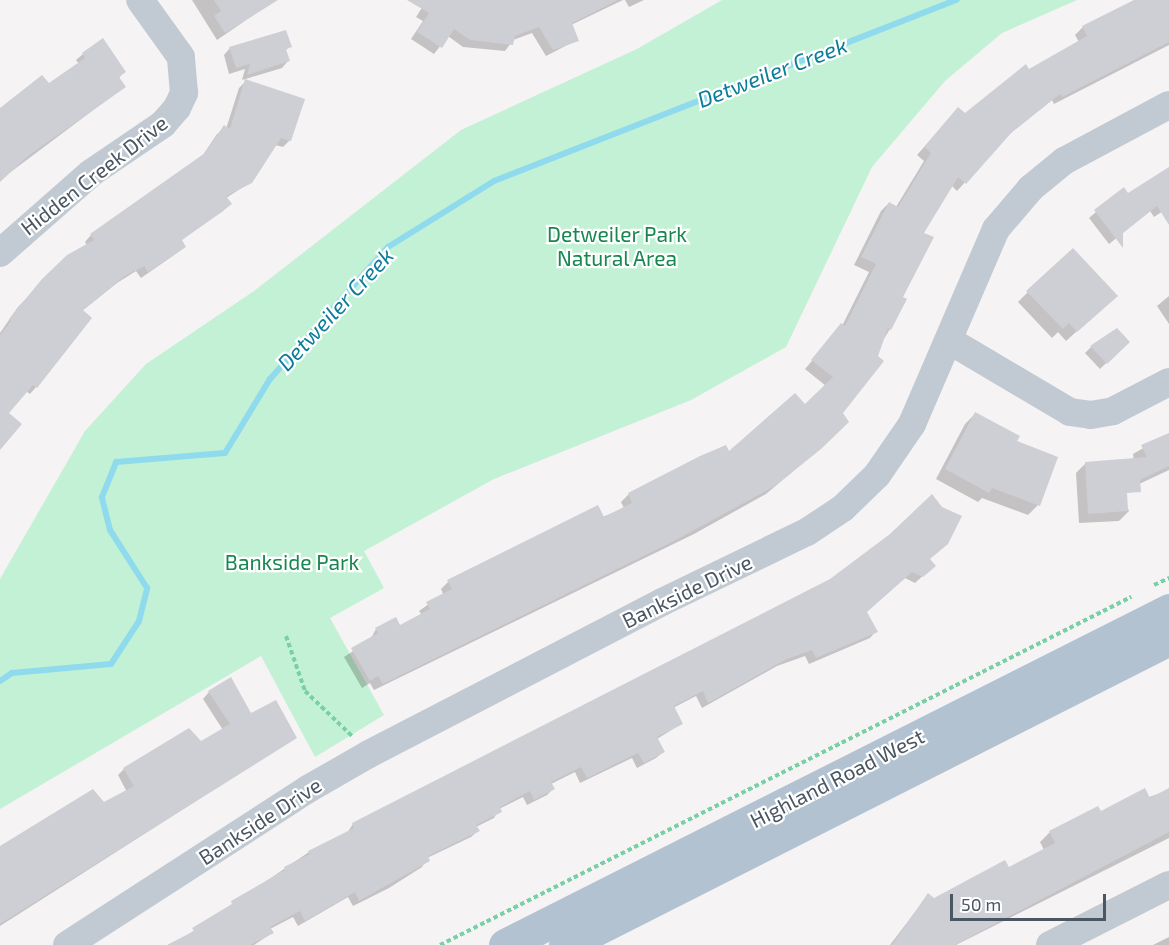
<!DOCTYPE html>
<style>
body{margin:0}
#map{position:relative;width:1169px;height:945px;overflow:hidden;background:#f5f3f3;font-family:"Exo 2",sans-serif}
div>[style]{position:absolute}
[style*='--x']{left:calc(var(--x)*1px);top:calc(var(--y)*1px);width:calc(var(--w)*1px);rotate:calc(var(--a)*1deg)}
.green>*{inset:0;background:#c3f1d5}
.shadow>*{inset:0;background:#0003}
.stream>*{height:6px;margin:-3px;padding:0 3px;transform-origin:3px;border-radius:3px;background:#90daee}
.building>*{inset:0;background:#cdcfd5}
.path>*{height:4px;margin-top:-2px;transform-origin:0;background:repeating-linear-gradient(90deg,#7ad0a6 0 4.5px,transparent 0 7.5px)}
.minor>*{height:28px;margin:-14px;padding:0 14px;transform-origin:14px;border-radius:14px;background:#c1cad2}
.major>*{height:33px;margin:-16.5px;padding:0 16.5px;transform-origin:16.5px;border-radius:16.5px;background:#b3c2d1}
span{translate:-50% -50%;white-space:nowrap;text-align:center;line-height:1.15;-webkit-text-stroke:4.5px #fff;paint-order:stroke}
.street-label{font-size:21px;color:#4a5661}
.park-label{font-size:21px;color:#17864f}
.water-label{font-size:22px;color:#0c7c9b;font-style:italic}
.scale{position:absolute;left:950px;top:894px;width:156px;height:27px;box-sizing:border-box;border:3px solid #4a5661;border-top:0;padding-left:8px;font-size:18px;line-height:21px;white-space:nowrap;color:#4a5661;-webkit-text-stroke:4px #fff;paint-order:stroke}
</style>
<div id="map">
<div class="green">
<i style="clip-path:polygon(722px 0,1077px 0,1002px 33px,945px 81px,872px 167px,786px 347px,691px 400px,494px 479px,364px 551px,384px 588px,330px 618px,384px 715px,315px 757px,261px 656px,0 809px,0 579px,85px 431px,146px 364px,254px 291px,461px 130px,637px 49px)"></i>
</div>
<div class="shadow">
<i style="clip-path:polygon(192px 0,270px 0,271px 3px,217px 40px)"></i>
<i style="clip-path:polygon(427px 0,623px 0,571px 25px,577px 40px,546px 56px,532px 33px,513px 40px,505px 51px,463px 47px,448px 36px,434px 54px,411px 39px,423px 21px,416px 17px)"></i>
<i style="clip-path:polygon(625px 0,644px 0,629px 7px)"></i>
<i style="clip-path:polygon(1137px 0,1169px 0,1169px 45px,1054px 104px,1052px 100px,1006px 137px,957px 191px,952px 186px,922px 233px,890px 329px,811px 456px,766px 494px,694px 534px,374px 690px,370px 683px,362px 688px,344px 657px,370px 640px,376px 629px,399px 627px,422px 615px,419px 611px,443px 594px,441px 589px,448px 582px,624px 508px,621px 502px,629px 494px,728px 453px,805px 406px,826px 386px,805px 369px,842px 326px,869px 272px,854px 265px,881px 211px,889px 203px,896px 207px,924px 161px,917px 155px,951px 117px,965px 115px,1079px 42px,1075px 35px,1083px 27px)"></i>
<i style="clip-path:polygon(290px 46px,285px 51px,288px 61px,282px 68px,242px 80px,245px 69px,229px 74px,224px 55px,230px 48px)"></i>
<i style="clip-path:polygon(83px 54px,124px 72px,118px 79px,124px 87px,0 180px,0 110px,48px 85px,79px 64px,76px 60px)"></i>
<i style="clip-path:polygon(246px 81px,290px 140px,283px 147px,275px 145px,251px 182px,226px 198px,230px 204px,223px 211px,180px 241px,184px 247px,177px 253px,141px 278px,136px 271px,117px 283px,82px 311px,36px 387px,30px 394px,26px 391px,7px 414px,0 447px,0 333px,18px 307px,68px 256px,87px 245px,85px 242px,91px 235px,201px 158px,217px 134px,226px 129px,239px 88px)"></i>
<i style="clip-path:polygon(1169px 168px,1169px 207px,1154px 217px,1150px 211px,1109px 244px,1089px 218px,1123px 189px,1128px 195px)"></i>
<i style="clip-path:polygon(1028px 292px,1106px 305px,1066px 341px,1058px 332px,1052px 338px,1018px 302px)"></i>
<i style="clip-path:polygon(1169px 296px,1169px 324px,1157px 306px)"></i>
<i style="clip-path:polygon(1128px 342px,1100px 369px,1085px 353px,1091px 347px)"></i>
<i style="clip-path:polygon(975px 414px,1015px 442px,1038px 505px,1028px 515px,982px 498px,978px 502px,936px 479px,965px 424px)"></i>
<i style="clip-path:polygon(1169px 433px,1169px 470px,1137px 485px,1133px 454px)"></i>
<i style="clip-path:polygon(1109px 462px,1129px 511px,1119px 521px,1079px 523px,1076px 473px,1086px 463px)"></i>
<i style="clip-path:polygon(928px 560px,927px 572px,915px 583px,905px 578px,866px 612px,876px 631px,870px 638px,809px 664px,805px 656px,777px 666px,702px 708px,696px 696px,673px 708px,681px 724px,657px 739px,663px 752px,656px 758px,637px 768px,632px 758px,580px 783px,575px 772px,551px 784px,553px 789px,547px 795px,527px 805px,523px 797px,499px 809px,494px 818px,476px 827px,478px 831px,471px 837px,427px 858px,422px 867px,389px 888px,353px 906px,348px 897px,298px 926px,293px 917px,270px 929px,272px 933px,254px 945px,173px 945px,309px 852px,347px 833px,353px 824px)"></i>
<i style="clip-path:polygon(209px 692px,295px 738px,0 926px,0 848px,127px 792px,118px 775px,124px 769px,200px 742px,223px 730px,203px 699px)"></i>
<i style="clip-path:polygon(1169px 790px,1169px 838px,956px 945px,890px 945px,928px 895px,933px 900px,1008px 869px,1044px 850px,1040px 842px,1050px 832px)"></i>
<i style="clip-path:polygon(1169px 937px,1169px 945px,1153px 945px)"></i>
</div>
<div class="stream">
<i style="--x:0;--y:681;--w:14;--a:-34"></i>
<i style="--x:12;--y:673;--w:99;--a:-5.2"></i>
<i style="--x:111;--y:664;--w:51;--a:-56.9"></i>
<i style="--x:139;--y:621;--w:34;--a:-76"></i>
<i style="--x:147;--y:588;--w:69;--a:-122.5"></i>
<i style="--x:110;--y:530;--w:34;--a:-104"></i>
<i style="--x:102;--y:497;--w:38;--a:-68"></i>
<i style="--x:116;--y:462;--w:109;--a:-4.7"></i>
<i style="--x:225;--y:453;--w:87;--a:-58.7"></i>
<i style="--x:270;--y:379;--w:177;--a:-48.2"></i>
<i style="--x:388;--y:247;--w:125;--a:-31.9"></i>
<i style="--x:494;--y:181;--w:497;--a:-21.4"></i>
</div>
<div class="building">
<i style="clip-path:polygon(214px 0,278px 0,225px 33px,214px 16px,221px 11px)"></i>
<i style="clip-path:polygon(407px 0,618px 0,572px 23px,579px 41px,553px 50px,539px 27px,515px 36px,513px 45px,470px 40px,454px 29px,442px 48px,417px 32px,429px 13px)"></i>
<i style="clip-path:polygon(1134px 0,1169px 0,1169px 42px,1062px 97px,1060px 94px,1012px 132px,966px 184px,958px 177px,924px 233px,934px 237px,903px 297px,907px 299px,891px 330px,888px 328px,878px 356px,884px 361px,843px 413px,849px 422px,821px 449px,775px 486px,674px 541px,383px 684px,378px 676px,370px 681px,351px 648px,378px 633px,375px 628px,396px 617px,400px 625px,430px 609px,426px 602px,452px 589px,447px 580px,598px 505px,604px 517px,632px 503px,628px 493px,700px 456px,726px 445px,729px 451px,795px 393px,805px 404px,833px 377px,811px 360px,841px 323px,845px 326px,876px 264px,861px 257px,889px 202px,898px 207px,931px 153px,924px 147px,958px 107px,965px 113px,1026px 64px,1029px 69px,1087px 36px,1082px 26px)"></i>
<i style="clip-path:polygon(286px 30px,292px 47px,286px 49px,290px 61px,247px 75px,250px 64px,236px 68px,229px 47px)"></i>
<i style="clip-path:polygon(103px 38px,126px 72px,119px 77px,126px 87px,28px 156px,0 182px,0 108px,42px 75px,49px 83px,85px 58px,82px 53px)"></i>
<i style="clip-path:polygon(245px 79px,305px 99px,291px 141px,281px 138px,252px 183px,226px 196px,232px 204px,182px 240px,186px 247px,148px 272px,144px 266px,125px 276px,83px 310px,92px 318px,37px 388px,33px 385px,9px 413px,22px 424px,0 450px,0 335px,11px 321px,9px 319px,42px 279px,67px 255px,94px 240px,90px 234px,205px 153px,224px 125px,230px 129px)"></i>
<i style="clip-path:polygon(1169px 167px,1169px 225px,1157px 206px,1123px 233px,1123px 248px,1094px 210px,1124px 187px,1128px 193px)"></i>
<i style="clip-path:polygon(1073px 248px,1118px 296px,1077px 332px,1069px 323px,1063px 329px,1026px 291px)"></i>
<i style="clip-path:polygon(1117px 328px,1130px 342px,1107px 364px,1090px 346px)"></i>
<i style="clip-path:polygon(975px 412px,1020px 436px,1017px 441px,1058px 457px,1040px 506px,992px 488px,989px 493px,945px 469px)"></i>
<i style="clip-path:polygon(1169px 433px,1169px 466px,1140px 480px,1141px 492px,1127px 493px,1128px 511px,1088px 514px,1085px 462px,1147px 457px,1141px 445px)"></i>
<i style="clip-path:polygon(932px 494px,942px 507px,962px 516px,948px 544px,930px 559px,936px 566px,923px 577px,912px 572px,867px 612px,878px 632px,816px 658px,812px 650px,785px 660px,708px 703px,703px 691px,674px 706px,683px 724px,657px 737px,665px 752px,644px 763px,638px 753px,587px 778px,581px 767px,551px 782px,555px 789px,534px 800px,530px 791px,500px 807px,502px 812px,476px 825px,480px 831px,428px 856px,430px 861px,359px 901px,355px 892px,305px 921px,300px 911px,270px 927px,274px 933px,250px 945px,167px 945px,194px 931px,192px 928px,232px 904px,231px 901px,285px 870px,284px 867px,310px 854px,308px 851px,354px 828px,352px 823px,830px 579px,890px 534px)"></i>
<i style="clip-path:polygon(231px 677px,251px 713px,276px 700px,297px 738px,0 924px,0 846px,93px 789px,104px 802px,134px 786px,123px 768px,189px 728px,201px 741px,230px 724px,208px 691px)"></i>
<i style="clip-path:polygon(1145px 788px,1150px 798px,1169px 788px,1169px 832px,955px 945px,892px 945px,928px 893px,934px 898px,1005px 860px,1009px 867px,1055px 843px,1049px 831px,1098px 806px,1101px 811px)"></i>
</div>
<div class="path">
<i style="--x:1154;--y:585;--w:17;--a:-25"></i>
<i style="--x:286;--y:636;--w:58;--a:70.9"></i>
<i style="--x:305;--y:691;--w:66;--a:43.8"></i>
<i style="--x:440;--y:945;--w:774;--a:-26.73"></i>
</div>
<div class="minor">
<i style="--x:0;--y:253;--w:121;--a:-41.3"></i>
<i style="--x:91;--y:173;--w:87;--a:-34.2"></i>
<i style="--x:163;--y:124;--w:21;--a:-49"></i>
<i style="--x:177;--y:108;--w:17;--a:-65"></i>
<i style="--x:184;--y:93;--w:36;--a:-95"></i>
<i style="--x:181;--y:57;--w:70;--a:-125.7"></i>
<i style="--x:950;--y:341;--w:139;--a:30.6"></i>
<i style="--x:1070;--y:412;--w:21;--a:8"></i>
<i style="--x:1091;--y:415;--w:22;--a:-10"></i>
<i style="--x:1113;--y:411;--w:63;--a:-27.4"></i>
<i style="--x:67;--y:945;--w:287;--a:-32.9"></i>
<i style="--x:308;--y:789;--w:70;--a:-29.8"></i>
<i style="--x:369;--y:754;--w:330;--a:-27.4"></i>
<i style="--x:662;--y:602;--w:161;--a:-25.8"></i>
<i style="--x:807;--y:532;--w:43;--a:-33.7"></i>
<i style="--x:843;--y:508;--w:47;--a:-44.1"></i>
<i style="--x:877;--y:475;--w:62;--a:-55.5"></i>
<i style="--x:912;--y:424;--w:212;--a:-66.7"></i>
<i style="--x:996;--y:229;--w:54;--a:-49.5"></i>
<i style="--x:1031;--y:188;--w:43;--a:-39.3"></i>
<i style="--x:1064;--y:161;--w:119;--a:-28.1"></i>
<i style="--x:1050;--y:945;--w:133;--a:-26.8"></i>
</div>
<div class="major">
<i style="--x:505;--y:945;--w:744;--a:-26.77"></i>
<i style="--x:565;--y:945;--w:677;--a:-26.87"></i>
</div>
<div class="street-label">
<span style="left:94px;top:175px;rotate:-38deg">Hidden Creek Drive</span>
<span style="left:687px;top:591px;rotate:-26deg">Bankside Drive</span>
<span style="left:837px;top:778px;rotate:-27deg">Highland Road West</span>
<span style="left:260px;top:821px;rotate:-33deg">Bankside Drive</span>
</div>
<div class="park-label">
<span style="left:617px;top:246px">Detweiler Park<br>Natural Area</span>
<span style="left:292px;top:562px">Bankside Park</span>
</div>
<div class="water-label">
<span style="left:772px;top:72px;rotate:-21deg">Detweiler Creek</span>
<span style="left:335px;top:309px;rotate:-47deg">Detweiler Creek</span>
</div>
<div class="scale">50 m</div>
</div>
